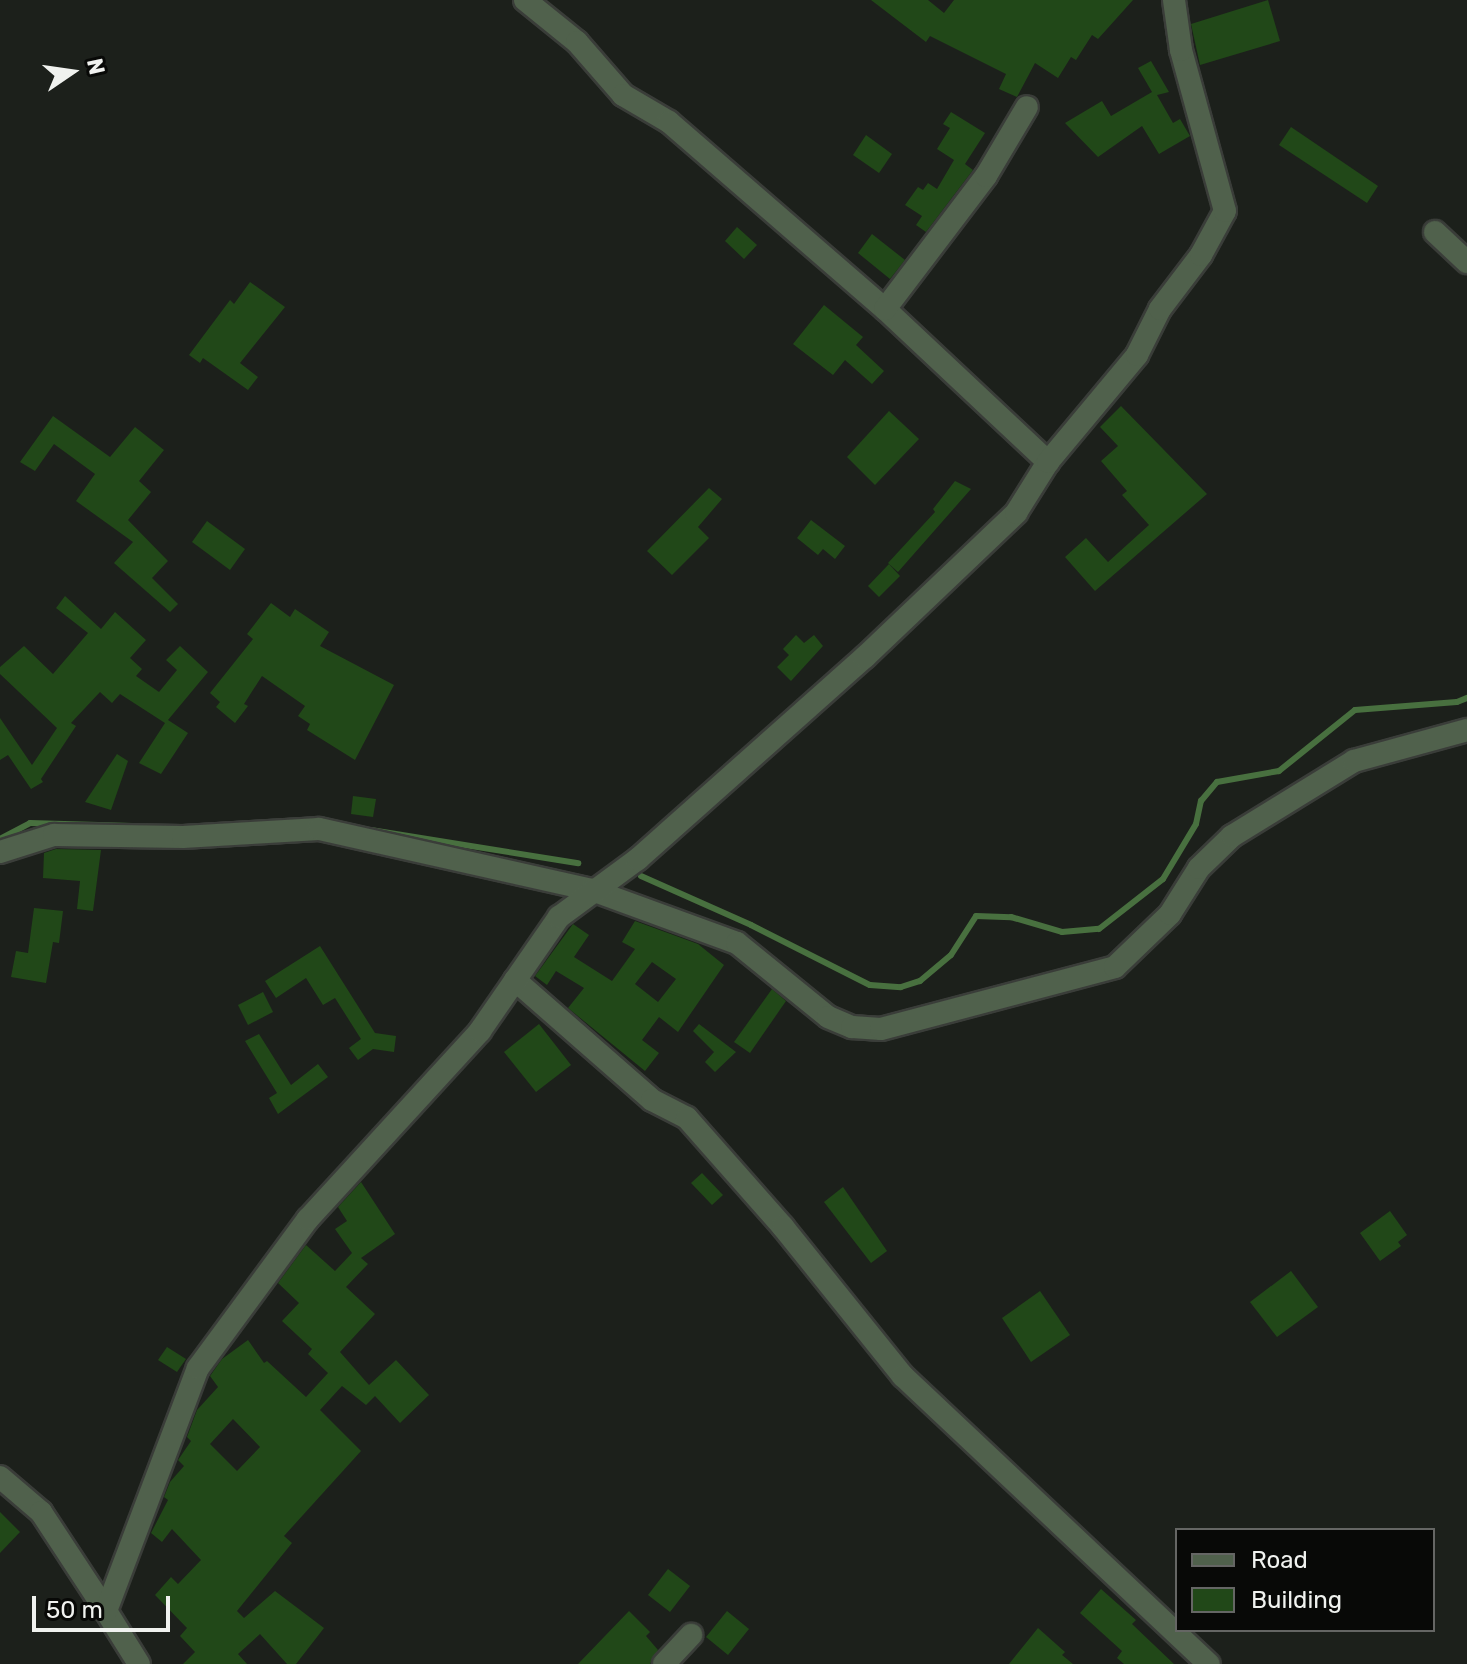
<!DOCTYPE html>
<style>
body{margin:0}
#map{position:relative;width:1467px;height:1664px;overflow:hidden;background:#1c201b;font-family:Rubik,sans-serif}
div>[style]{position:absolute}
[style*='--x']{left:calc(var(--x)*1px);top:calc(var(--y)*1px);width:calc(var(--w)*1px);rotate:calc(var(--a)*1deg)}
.stream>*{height:6px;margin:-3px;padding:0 3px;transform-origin:3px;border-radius:3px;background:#48703f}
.building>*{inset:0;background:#214818}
.roads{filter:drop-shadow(2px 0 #3a3d39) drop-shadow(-2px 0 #3a3d39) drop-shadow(0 2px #3a3d39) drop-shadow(0 -2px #3a3d39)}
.minor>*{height:22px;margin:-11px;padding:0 11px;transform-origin:11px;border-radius:11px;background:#50614c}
.tertiary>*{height:22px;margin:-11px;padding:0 11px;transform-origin:11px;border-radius:11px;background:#50614c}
span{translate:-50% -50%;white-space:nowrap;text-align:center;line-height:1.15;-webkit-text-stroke:7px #080907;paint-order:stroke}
.legend{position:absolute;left:1175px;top:1528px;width:260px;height:104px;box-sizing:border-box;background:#080907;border:2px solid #656664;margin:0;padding:10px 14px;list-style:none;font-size:24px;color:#f0f2ef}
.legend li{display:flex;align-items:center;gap:16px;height:40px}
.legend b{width:40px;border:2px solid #656664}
.north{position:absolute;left:32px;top:32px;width:80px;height:80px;-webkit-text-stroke:6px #080907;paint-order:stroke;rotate:77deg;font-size:22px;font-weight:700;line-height:32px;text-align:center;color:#f0f2ef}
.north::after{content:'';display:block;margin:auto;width:28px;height:36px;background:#f0f2ef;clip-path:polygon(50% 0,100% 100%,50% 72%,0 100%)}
.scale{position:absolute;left:32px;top:1596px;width:138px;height:36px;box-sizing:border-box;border:4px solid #f0f2ef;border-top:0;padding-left:10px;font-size:24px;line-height:28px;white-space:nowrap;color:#f0f2ef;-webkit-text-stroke:6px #080907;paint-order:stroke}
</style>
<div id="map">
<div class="stream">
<i style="--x:371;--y:830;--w:210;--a:9.1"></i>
<i style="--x:0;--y:839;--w:34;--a:-28"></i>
<i style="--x:30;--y:823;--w:103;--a:1.7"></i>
<i style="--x:641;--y:876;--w:120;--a:24"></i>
<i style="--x:751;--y:925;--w:133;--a:26.8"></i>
<i style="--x:870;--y:985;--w:31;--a:4"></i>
<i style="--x:901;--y:987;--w:20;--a:-18"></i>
<i style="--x:920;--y:981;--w:40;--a:-40"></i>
<i style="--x:951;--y:955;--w:46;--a:-57.3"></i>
<i style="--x:976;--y:916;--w:35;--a:2"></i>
<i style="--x:1011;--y:917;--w:53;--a:16.4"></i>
<i style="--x:1062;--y:932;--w:37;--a:-5"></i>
<i style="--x:1099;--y:929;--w:81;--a:-38"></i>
<i style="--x:1163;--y:879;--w:64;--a:-59"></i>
<i style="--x:1196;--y:824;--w:24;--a:-78"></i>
<i style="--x:1201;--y:801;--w:25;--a:-50"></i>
<i style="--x:1217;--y:782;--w:63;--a:-10.1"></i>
<i style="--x:1279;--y:771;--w:97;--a:-38.8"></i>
<i style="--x:1355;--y:710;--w:102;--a:-4.5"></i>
<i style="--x:1457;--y:702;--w:11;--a:-22"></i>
</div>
<div class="building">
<i style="clip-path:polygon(871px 0,928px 0,944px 13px,954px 0,1133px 0,1098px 39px,1092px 35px,1076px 60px,1071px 57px,1058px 78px,1035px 63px,1017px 97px,999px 89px,1006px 74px,930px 36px,926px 42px)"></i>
<i style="clip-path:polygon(1268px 0,1280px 41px,1200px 65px,1191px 24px)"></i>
<i style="clip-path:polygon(1151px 61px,1169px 92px,1157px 95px,1173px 123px,1180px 119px,1190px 136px,1159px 154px,1142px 126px,1098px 157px,1065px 123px,1102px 101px,1111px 116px,1152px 92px,1138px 68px)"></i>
<i style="clip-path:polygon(951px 112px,985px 133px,965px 164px,973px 170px,926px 232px,916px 225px,922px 216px,905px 205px,918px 187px,923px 190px,928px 183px,937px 189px,954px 160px,937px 149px,950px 128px,943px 124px)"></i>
<i style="clip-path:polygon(1291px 127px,1378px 186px,1367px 203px,1279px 145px)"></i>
<i style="clip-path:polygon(866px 135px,892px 154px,879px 173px,853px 155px)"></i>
<i style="clip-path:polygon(737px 227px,757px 245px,744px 259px,725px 241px)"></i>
<i style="clip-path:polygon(872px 234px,905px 260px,890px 279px,858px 253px)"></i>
<i style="clip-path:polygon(250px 282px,285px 307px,240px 363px,258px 377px,248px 390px,203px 358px,200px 363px,189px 355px,230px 300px,234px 304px)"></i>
<i style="clip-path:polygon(824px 305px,863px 337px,856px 345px,884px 371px,872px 384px,845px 360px,833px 375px,793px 344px)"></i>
<i style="clip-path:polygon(1121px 406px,1207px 494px,1095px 591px,1065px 557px,1086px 538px,1108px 562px,1149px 525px,1122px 495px,1127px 491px,1101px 461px,1118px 446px,1100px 427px)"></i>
<i style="clip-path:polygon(889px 411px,919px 439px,875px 485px,847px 457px)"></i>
<i style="clip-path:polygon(53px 416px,110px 457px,135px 427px,164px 450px,139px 481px,151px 492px,128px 520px,168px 561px,152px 578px,178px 604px,170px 612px,114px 563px,133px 542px,76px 501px,95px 474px,54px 444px,35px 471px,20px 462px)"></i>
<i style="clip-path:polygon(955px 481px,971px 489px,898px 572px,888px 563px,935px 512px,933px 509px)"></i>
<i style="clip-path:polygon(709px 488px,722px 499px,698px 527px,709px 538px,672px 575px,647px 551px)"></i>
<i style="clip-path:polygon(811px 520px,845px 546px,835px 559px,823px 549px,818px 555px,797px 538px)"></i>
<i style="clip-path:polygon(207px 521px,245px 549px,230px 570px,192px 542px)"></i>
<i style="clip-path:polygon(889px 564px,900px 576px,879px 597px,868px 586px)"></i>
<i style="clip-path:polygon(65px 596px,101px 629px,115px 612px,146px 640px,130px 658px,142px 669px,136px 676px,159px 692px,177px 670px,166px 660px,180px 646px,208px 672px,168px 720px,188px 733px,161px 774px,139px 763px,165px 723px,120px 694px,112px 703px,100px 692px,71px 723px,76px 726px,41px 779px,43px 782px,31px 789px,8px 755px,0 760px,0 718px,32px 765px,57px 728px,0 674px,0 667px,24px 646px,53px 674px,88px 633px,56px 608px)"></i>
<i style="clip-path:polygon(271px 603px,290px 617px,295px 609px,329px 632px,320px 646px,394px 685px,355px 760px,307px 730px,310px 724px,298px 716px,305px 706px,262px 676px,244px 704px,248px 706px,235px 723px,216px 707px,220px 702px,210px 693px,253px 639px,247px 634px)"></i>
<i style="clip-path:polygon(796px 635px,804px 643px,814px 635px,823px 646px,791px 681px,777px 667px,789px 655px,783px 649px)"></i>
<i style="clip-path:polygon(117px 754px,128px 761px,111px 810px,85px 802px)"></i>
<i style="clip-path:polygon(353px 796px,376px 799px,373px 817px,351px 814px)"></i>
<i style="clip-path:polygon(56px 849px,101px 850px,93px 911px,77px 909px,80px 881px,43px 878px,44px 853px)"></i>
<i style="clip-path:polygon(34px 908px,63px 911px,59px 943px,53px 942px,46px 983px,11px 977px,16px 951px,28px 953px)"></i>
<i style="clip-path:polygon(evenodd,635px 921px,698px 944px,724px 965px,678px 1032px,659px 1017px,642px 1040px,659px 1053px,645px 1071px,568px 1008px,584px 988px,556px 971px,547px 985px,535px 976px,573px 924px,589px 935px,574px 957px,612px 981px,635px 949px,622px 942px,635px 921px,652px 962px,676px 979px,658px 1002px,635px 984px,652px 962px)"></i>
<i style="clip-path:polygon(320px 946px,375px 1033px,396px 1036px,394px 1052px,373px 1049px,358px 1060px,349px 1048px,361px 1039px,335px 998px,323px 1005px,306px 978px,276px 998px,265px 981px)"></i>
<i style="clip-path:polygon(772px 989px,786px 1001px,750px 1053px,734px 1042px)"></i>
<i style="clip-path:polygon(263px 992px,273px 1012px,248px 1025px,238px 1005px)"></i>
<i style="clip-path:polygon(539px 1024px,571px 1065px,536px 1092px,504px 1052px)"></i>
<i style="clip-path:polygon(699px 1024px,736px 1052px,715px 1072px,705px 1062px,714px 1052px,693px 1031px)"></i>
<i style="clip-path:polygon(259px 1034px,291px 1085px,318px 1064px,328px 1077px,278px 1114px,269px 1098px,277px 1093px,245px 1041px)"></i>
<i style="clip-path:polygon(702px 1173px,723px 1195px,712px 1205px,691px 1183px)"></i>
<i style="clip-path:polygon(evenodd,361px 1182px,395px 1234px,361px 1258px,368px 1264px,346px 1287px,375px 1314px,340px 1352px,369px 1385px,396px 1360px,429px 1395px,400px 1423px,375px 1396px,366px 1405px,342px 1386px,320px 1410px,361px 1451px,284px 1536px,292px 1543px,237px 1611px,244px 1618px,275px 1591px,324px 1628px,296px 1664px,287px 1664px,260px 1634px,238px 1654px,247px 1664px,183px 1664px,195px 1652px,180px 1636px,187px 1628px,155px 1595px,171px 1577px,178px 1584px,201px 1560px,172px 1529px,162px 1542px,151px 1533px,168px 1500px,164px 1497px,170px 1482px,184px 1466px,178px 1460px,191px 1441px,187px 1437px,197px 1410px,218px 1387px,210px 1376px,222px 1359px,248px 1340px,264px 1363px,267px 1361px,306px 1397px,328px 1373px,308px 1354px,312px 1349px,282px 1321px,299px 1303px,278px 1283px,306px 1245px,335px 1271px,352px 1253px,335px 1229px,347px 1221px,338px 1207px,361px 1182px,233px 1419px,260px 1447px,237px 1471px,210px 1444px,233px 1419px)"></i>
<i style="clip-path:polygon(843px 1187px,887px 1251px,871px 1263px,824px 1202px)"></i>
<i style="clip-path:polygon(1390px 1211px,1407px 1235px,1398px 1242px,1401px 1246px,1380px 1261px,1360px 1233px)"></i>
<i style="clip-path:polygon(1291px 1271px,1318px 1307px,1277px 1337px,1250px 1302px)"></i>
<i style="clip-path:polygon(1040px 1291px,1070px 1335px,1031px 1362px,1002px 1318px)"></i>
<i style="clip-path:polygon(167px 1347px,186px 1359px,177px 1372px,158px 1360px)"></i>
<i style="clip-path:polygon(0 1512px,20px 1532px,0 1553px)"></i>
<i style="clip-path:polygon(668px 1569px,690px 1586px,670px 1612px,648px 1595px)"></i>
<i style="clip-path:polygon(1101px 1589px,1136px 1620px,1132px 1624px,1174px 1664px,1124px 1664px,1117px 1658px,1122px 1651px,1080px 1613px)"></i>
<i style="clip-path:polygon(629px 1611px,650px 1632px,646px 1636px,658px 1650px,650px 1664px,578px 1664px)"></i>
<i style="clip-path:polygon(727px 1611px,749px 1629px,728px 1655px,706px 1637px)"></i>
<i style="clip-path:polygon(1038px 1628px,1065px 1652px,1062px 1655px,1073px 1664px,1009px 1664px)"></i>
</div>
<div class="roads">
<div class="minor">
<i style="--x:525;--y:0;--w:67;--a:38.9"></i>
<i style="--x:577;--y:42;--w:70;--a:49"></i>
<i style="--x:623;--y:95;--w:53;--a:30.4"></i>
<i style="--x:669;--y:122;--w:286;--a:40.9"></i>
<i style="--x:885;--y:309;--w:224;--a:43.2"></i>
<i style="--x:1435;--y:232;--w:44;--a:43.2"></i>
<i style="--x:885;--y:309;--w:167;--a:-52.8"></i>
<i style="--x:986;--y:176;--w:80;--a:-59.3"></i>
<i style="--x:0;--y:852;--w:57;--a:-17.5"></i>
<i style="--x:54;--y:835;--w:129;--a:0.9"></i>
<i style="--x:183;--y:837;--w:136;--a:-3.4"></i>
<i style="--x:319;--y:829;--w:280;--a:12.6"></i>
<i style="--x:515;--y:980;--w:182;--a:41.2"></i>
<i style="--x:652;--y:1100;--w:39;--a:27"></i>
<i style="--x:687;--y:1118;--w:145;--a:48.6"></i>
<i style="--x:783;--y:1227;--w:191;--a:51.2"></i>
<i style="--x:903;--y:1376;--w:420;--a:43.3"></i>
<i style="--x:0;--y:1477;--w:54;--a:40.5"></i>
<i style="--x:41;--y:1512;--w:118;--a:56.7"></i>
<i style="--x:664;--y:1664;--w:40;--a:-47"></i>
</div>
<div class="tertiary">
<i style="--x:592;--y:890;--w:154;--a:20.1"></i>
<i style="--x:737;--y:943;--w:117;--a:39.1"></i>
<i style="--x:828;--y:1017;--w:26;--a:23"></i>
<i style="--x:852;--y:1027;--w:29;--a:4"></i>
<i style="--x:881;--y:1029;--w:242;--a:-14.8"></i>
<i style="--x:1115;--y:967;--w:76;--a:-43.9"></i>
<i style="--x:1170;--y:914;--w:54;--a:-57.8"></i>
<i style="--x:1199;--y:868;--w:46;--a:-44.1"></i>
<i style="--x:1232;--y:836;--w:143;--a:-31.6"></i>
<i style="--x:1354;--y:761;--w:117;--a:-15.3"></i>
<i style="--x:139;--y:1664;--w:62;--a:-121.9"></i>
<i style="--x:106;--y:1611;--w:260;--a:-69.3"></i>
<i style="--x:198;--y:1368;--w:185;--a:-53.6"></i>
<i style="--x:308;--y:1219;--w:255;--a:-47.5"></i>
<i style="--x:480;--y:1031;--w:139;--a:-55.3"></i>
<i style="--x:559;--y:917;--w:98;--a:-36.3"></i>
<i style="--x:638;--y:859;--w:304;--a:-41.7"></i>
<i style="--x:865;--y:657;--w:209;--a:-43.6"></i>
<i style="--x:1016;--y:513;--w:60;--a:-57.9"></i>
<i style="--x:1048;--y:462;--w:139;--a:-50.2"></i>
<i style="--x:1137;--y:355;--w:51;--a:-63.4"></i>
<i style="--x:1160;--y:309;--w:68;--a:-52.8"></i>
<i style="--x:1201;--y:255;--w:50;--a:-61.4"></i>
<i style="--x:1225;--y:211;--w:167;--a:-105.3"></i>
<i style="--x:1181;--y:50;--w:50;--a:-98"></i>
</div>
</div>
<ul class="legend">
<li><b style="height:10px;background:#50614c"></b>Road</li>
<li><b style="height:22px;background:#214818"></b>Building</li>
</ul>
<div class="north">N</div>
<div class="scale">50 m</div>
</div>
